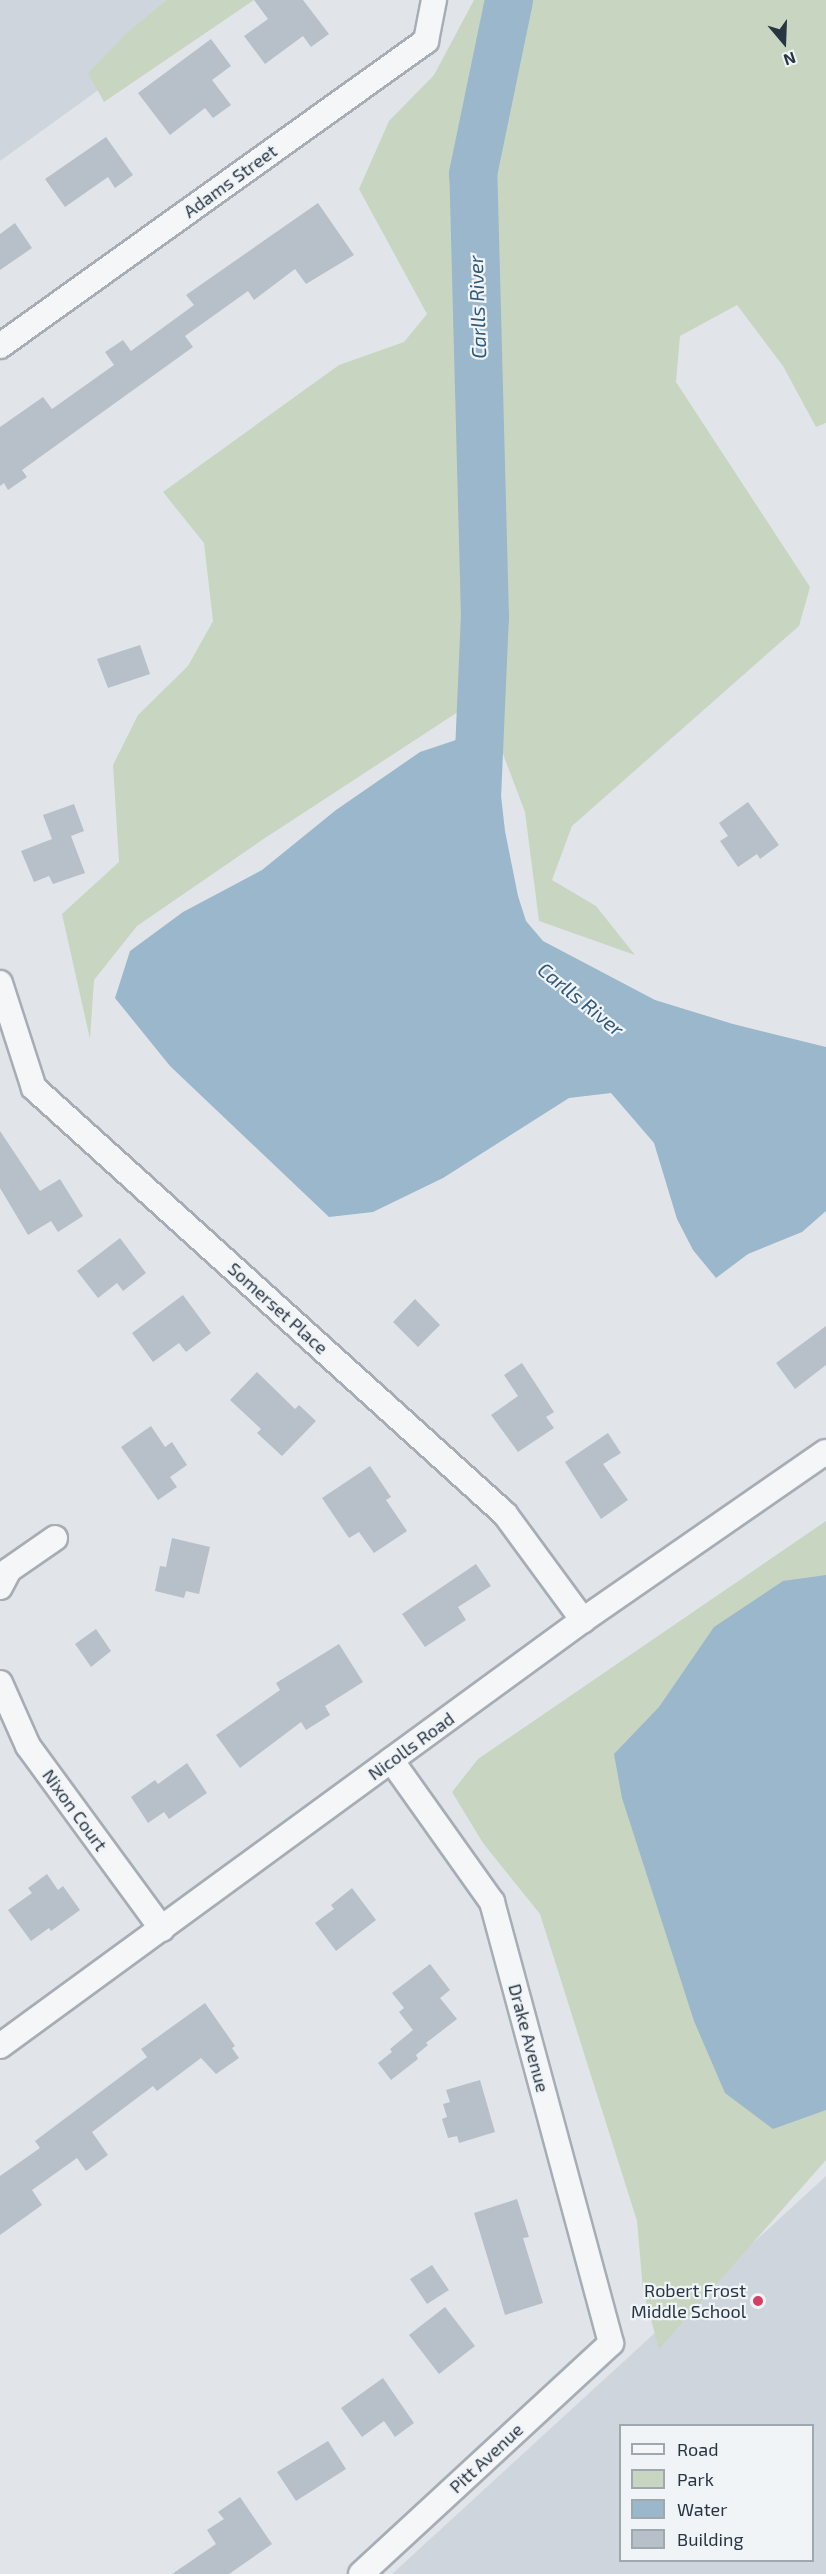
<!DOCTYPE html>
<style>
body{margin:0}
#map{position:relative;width:826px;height:2574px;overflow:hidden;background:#e1e5ea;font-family:"Exo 2",sans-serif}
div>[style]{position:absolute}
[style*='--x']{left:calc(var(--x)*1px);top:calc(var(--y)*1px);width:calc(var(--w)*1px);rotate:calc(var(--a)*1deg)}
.built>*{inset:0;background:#ced5dc}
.green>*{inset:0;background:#c8d5c1}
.water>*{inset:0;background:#9ab7cc}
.river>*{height:48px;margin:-24px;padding:0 24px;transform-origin:24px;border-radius:24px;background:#9ab7cc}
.building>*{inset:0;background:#b7bfc8}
.roads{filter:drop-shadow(2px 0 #a6adb5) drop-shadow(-2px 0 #a6adb5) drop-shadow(0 2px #a6adb5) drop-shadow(0 -2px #a6adb5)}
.street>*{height:24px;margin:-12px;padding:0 12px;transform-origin:12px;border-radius:12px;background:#f4f6f8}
.dots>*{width:16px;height:16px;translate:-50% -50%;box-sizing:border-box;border:3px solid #f0f4f7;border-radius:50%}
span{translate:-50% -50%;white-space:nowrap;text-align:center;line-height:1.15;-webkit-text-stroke:4.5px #f0f4f7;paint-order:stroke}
.street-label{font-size:18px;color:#283543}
.poi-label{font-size:18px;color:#283543}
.right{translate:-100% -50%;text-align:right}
.water-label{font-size:20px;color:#2f5879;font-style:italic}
.legend{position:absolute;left:619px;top:2424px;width:195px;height:138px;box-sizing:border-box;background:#f0f4f7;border:2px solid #a0a8af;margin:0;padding:8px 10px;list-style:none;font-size:18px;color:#283543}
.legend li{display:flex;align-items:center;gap:12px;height:30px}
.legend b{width:30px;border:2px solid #a0a8af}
.north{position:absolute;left:754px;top:12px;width:60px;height:60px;-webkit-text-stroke:4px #f0f4f7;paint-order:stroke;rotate:161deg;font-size:16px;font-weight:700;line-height:24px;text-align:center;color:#283543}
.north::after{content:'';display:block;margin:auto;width:21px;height:27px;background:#283543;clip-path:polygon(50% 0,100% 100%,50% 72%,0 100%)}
</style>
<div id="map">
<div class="built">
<i style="clip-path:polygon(0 0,223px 0,0 161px)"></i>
<i style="clip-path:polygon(evenodd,826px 2176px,826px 2574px,392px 2574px,826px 2176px,620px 2426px,812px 2426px,812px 2560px,620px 2560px,620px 2426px)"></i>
</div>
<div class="green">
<i style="clip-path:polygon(167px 0,254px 0,104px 102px,88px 73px,129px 31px)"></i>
<i style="clip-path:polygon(474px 0,826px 0,826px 423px,816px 427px,783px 366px,737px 305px,680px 336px,676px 382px,810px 587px,799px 626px,572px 826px,552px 880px,596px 906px,635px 955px,539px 921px,525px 812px,492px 725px,494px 699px,464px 708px,262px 840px,137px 926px,94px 980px,90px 1039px,62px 914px,119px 862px,113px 765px,138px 715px,188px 666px,213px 621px,204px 543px,163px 492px,339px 365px,404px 342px,427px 314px,359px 189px,389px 121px,434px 75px)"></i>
<i style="clip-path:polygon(826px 1521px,826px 2160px,659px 2349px,643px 2290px,637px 2221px,540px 1914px,483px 1843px,452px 1792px,478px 1759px)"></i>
</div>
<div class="water">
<i style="clip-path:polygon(480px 732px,497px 760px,505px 831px,518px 896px,526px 921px,543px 941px,655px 1000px,733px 1024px,826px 1047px,826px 1211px,802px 1232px,748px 1254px,716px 1278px,693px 1250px,677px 1219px,654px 1143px,611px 1093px,569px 1098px,443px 1178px,373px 1212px,329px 1217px,170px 1066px,115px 998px,130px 951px,183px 912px,262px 870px,336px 810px,420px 752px)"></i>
<i style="clip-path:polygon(826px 1575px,826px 2110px,773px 2129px,725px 2093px,694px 2021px,622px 1798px,614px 1754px,659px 1707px,714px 1627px,783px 1581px)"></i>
</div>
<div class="river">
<i style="--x:477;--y:798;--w:180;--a:-87.5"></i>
<i style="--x:485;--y:618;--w:444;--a:-91.5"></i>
<i style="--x:473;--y:174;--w:178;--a:-78.3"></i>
</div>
<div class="building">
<i style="clip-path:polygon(254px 0,303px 0,329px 34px,311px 47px,303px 36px,265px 64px,244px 36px,268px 19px)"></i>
<i style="clip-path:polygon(211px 39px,231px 66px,212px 80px,231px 105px,213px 118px,205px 108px,170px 135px,138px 93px)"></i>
<i style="clip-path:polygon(106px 137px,133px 175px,115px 188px,108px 177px,65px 207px,45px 179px)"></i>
<i style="clip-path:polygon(318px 203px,354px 255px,306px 284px,295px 269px,254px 300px,248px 291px,185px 336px,193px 347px,22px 470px,27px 477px,8px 490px,4px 483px,0 486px,0 427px,43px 397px,52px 409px,114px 365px,105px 352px,123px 340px,131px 351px,194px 305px,186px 295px)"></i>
<i style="clip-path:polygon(15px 223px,32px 248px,0 270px,0 234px)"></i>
<i style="clip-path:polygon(140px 645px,150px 674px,108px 688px,97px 659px)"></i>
<i style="clip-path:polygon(748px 802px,779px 845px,760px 859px,757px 854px,738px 867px,720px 841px,728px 836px,719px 823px)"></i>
<i style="clip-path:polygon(74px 804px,84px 831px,71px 836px,85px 873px,53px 884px,49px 876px,34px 882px,21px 851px,52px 839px,43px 815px)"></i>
<i style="clip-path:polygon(0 1131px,40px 1191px,60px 1179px,83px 1216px,58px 1232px,51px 1221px,28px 1235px,0 1188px)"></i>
<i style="clip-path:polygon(120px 1238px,146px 1273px,123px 1291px,117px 1283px,98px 1298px,77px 1271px)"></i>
<i style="clip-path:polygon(183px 1295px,211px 1333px,186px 1352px,179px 1343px,153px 1362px,132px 1333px)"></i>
<i style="clip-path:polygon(415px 1299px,440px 1325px,418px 1347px,393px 1322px)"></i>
<i style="clip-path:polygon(826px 1326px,826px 1365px,795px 1389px,776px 1363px)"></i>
<i style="clip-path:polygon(522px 1363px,554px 1412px,546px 1417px,554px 1428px,518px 1452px,491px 1415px,518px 1396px,504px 1375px)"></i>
<i style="clip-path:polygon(257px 1372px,295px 1409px,299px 1405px,316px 1421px,282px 1456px,257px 1433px,261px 1429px,230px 1400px)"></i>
<i style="clip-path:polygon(151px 1426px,165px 1447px,172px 1442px,187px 1465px,170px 1477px,177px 1487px,158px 1500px,121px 1447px)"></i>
<i style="clip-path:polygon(608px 1433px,621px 1453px,603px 1464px,628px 1500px,601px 1519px,565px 1462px)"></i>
<i style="clip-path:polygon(370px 1466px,391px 1497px,386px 1500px,407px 1531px,374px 1553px,359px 1532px,349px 1538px,322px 1498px)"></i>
<i style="clip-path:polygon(172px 1538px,210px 1547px,199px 1594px,186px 1591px,184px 1598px,155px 1591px,160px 1566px,166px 1567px)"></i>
<i style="clip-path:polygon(476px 1564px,491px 1586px,458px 1607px,466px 1620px,425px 1647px,402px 1614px)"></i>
<i style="clip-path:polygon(96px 1629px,111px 1651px,91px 1667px,75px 1644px)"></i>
<i style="clip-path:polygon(339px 1644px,363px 1682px,325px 1706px,330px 1715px,306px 1730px,301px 1722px,240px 1768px,216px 1735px,280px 1690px,276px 1683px)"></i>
<i style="clip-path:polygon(187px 1763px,207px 1793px,169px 1819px,164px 1812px,148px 1823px,131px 1797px,155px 1780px,158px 1784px)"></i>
<i style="clip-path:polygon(47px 1874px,58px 1890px,63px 1886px,80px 1910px,51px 1931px,49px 1928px,31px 1941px,8px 1910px,32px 1893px,28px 1888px)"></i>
<i style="clip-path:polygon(352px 1888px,376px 1920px,336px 1951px,315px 1923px,334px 1909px,331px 1905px)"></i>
<i style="clip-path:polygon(430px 1964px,450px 1990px,440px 1998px,457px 2019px,426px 2043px,428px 2045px,416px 2055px,418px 2059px,391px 2080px,378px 2063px,392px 2052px,390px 2049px,413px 2030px,399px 2012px,404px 2008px,392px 1993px)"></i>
<i style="clip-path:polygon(205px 2003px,235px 2046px,232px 2048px,239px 2058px,216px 2074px,201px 2058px,157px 2091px,153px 2086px,92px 2132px,108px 2155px,86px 2171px,77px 2158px,32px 2190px,42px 2205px,0 2235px,0 2176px,40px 2148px,35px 2141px,147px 2057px,141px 2049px)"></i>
<i style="clip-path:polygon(480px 2080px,495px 2132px,459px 2143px,457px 2136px,448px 2138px,442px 2119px,447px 2117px,443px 2104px,450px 2102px,446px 2090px)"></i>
<i style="clip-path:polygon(517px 2199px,529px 2237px,523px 2238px,543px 2303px,505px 2315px,474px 2213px)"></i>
<i style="clip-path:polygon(432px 2265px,449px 2290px,427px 2304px,410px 2279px)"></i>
<i style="clip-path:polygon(445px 2307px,475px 2346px,439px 2374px,409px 2335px)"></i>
<i style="clip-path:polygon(383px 2378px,414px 2423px,395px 2437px,384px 2421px,362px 2437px,341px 2408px)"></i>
<i style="clip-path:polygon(328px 2441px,346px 2469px,296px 2501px,277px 2472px)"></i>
<i style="clip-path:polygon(240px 2497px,272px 2544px,229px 2574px,172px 2574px,216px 2544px,207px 2530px,224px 2519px,218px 2512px)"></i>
</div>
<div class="roads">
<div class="street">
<i style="--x:0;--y:346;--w:524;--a:-35.6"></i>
<i style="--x:426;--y:41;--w:42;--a:-79"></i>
<i style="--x:0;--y:983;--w:110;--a:72.1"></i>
<i style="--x:34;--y:1088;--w:635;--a:42.13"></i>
<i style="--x:505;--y:1514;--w:132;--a:53.7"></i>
<i style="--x:0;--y:1587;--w:19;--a:-62"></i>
<i style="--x:9;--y:1570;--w:56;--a:-34.8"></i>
<i style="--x:0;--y:1683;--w:69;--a:66"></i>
<i style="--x:28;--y:1746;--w:227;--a:53.8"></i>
<i style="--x:0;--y:2046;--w:722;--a:-36.16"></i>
<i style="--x:583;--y:1620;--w:295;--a:-34.7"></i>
<i style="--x:361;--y:2574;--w:340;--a:-42.7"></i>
<i style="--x:611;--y:2343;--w:457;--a:-105.1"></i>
<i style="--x:492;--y:1902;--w:174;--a:-125.4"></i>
</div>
</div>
<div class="dots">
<i style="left:758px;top:2301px;background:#d63f65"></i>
</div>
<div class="street-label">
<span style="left:230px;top:181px;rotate:-36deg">Adams Street</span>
<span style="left:278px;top:1308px;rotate:42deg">Somerset Place</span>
<span style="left:411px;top:1746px;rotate:-36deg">Nicolls Road</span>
<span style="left:75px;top:1810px;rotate:54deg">Nixon Court</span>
<span style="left:529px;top:2038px;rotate:75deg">Drake Avenue</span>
<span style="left:486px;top:2458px;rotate:-43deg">Pitt Avenue</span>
</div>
<div class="poi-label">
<span class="right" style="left:746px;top:2301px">Robert Frost<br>Middle School</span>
</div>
<div class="water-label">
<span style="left:477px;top:307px;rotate:-92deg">Carlls River</span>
<span style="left:581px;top:999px;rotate:39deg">Carlls River</span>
</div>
<ul class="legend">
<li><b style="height:8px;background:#f4f6f8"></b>Road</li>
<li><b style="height:16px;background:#c8d5c1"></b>Park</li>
<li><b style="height:16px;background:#9ab7cc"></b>Water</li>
<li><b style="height:16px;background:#b7bfc8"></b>Building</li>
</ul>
<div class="north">N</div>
</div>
